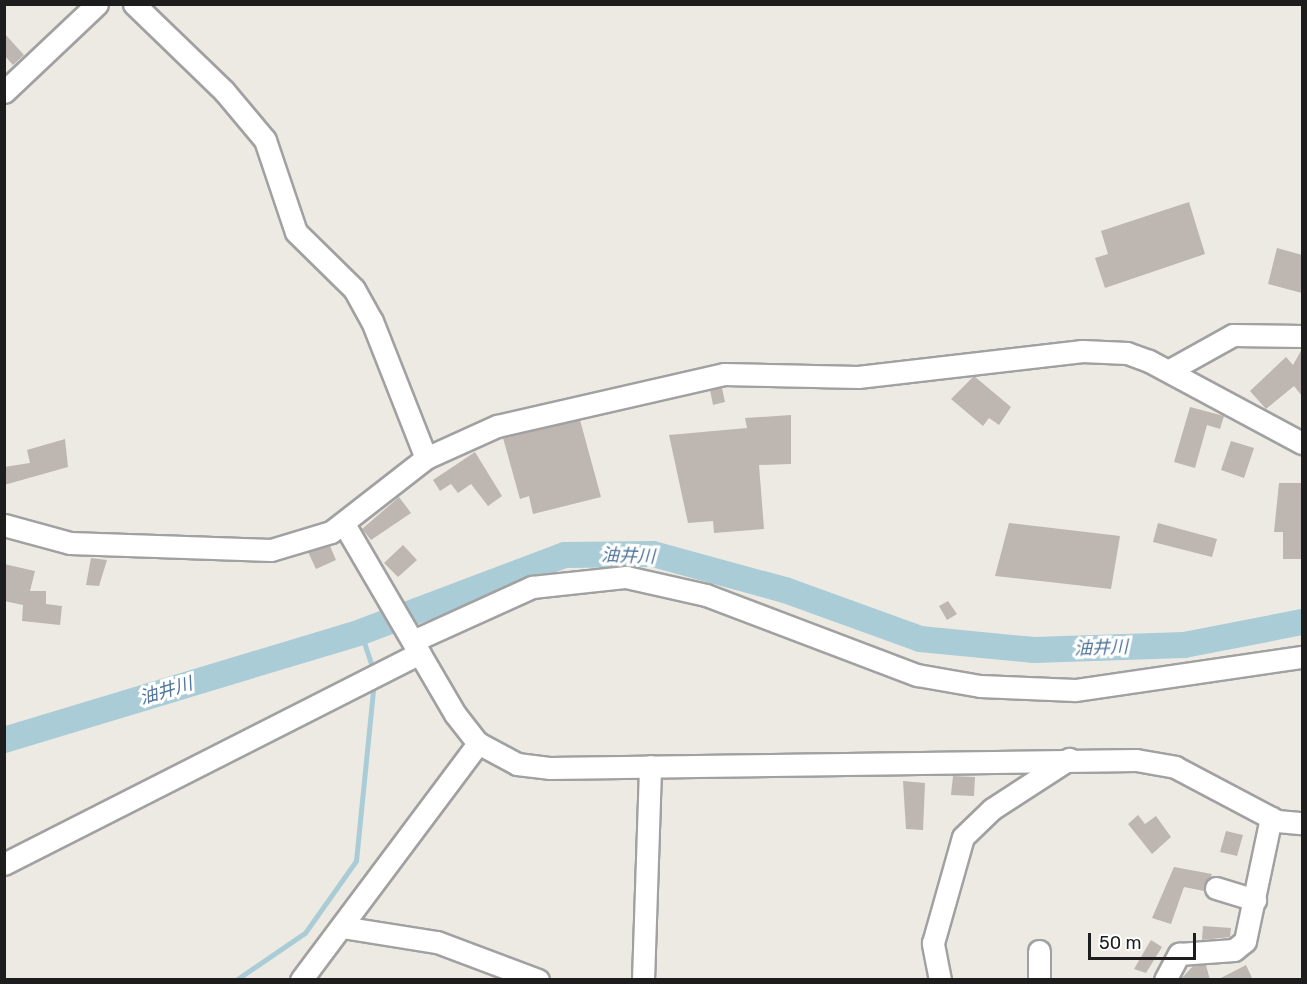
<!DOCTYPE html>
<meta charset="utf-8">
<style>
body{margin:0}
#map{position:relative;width:1307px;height:984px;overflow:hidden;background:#edeae4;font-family:Rubik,"Noto Sans JP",sans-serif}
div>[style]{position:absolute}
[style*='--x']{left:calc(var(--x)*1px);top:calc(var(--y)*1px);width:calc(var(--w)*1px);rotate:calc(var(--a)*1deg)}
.stream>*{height:4.5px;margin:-2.25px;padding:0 2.25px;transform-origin:2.25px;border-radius:2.25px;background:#a9ccd6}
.river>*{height:26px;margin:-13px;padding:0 13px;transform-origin:13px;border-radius:13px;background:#a9ccd6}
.building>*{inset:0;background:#bdb6b1}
.roads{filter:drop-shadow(2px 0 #a1a1a1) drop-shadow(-2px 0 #a1a1a1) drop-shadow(0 2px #a1a1a1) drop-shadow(0 -2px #a1a1a1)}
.minor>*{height:21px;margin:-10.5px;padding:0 10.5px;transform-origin:10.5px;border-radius:10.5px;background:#fff}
span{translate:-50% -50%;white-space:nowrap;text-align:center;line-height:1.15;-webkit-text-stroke:6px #fff;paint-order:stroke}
.water-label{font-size:18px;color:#51769b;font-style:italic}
.frame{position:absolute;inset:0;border:6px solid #1d1d1d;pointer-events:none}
.scale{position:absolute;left:1088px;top:933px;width:108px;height:27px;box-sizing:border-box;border:3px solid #1d1d1d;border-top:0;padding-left:8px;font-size:18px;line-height:21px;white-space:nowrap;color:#1d1d1d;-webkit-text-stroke:4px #fff;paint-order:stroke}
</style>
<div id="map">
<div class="stream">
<i style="--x:361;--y:632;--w:41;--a:71.6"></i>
<i style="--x:236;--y:980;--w:83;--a:-34.3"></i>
<i style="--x:305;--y:933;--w:88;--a:-54.7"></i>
<i style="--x:356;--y:861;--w:180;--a:-84.3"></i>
</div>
<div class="river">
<i style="--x:4;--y:740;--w:373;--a:-16.8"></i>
<i style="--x:361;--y:632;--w:218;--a:-20.7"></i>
<i style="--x:565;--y:555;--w:88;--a:-0.7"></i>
<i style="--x:653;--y:554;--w:137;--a:15.3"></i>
<i style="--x:785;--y:590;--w:144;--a:19.9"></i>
<i style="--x:920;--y:639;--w:115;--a:5.5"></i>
<i style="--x:1034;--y:650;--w:150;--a:-1.9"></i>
<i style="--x:1184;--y:645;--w:120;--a:-11"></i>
</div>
<div class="building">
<i style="clip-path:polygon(4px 33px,24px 55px,13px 65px,4px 55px)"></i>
<i style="clip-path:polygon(1189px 202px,1205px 254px,1105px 288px,1095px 258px,1108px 254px,1101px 231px)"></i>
<i style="clip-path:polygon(1277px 248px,1302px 255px,1302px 293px,1268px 284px)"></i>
<i style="clip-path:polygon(1302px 349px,1302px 396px,1294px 386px,1266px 409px,1250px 391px,1286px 357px,1293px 365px)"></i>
<i style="clip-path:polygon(974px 376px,1011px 407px,999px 425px,989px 418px,983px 426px,951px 399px)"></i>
<i style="clip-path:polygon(722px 388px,725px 402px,713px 405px,710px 390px)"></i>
<i style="clip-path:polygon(1190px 407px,1224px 416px,1220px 429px,1207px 425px,1195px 468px,1174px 462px)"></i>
<i style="clip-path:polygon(791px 415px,791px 464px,759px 465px,764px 529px,714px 533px,713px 521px,688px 523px,669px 435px,747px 428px,745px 418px)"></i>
<i style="clip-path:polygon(580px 420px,601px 497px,533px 514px,529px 496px,520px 499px,503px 438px)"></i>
<i style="clip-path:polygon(65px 439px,68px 467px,4px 485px,4px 467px,30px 463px,27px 450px)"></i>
<i style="clip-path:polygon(1231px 441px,1254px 448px,1244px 478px,1221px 470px)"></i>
<i style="clip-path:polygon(475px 452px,502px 496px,488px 506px,471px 484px,458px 493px,451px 484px,440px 491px,433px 480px)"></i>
<i style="clip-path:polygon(1279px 483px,1302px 483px,1302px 559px,1283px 559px,1283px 532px,1274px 532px)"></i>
<i style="clip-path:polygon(399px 497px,411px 513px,371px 540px,362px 529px)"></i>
<i style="clip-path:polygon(1009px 523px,1120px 536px,1111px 589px,995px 576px)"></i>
<i style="clip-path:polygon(1158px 523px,1217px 539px,1212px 557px,1153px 542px)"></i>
<i style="clip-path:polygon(403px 545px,417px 560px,398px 577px,384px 563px)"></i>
<i style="clip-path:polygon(330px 546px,336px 560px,316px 569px,308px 552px)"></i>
<i style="clip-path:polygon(91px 558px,107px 560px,99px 586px,86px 585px)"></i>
<i style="clip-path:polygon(4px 564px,35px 571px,30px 591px,46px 591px,46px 604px,62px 606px,60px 625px,22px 621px,23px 605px,4px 601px)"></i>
<i style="clip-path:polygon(948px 601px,957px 614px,947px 620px,939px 606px)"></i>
<i style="clip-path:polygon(953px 776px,975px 777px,974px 796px,951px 795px)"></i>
<i style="clip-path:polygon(903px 781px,925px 783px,923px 830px,906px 829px)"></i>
<i style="clip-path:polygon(1138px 815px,1145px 824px,1156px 816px,1171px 837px,1152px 854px,1128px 824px)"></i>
<i style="clip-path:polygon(1226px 831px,1243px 835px,1237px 856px,1220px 852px)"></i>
<i style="clip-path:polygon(1174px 867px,1212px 874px,1204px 891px,1184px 887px,1171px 924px,1152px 918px)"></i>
<i style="clip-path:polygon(1203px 926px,1231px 928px,1230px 937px,1202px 940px)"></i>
<i style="clip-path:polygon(1151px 940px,1162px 947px,1146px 973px,1134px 969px)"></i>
<i style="clip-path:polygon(1206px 965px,1210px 980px,1180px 980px,1193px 966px)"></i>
<i style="clip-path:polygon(1246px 965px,1253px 980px,1217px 980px)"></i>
</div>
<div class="roads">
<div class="minor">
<i style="--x:134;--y:4;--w:125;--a:44"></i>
<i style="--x:224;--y:91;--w:64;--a:50.1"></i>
<i style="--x:265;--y:140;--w:97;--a:71.4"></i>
<i style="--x:296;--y:232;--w:81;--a:44.5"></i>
<i style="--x:354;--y:289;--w:37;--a:61"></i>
<i style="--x:372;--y:321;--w:147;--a:68.5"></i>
<i style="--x:4;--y:92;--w:128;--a:-43.4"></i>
<i style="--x:1170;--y:370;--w:72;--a:-29.1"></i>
<i style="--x:1233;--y:335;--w:69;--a:0.8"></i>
<i style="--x:344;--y:524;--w:220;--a:59.7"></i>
<i style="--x:455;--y:714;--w:37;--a:52"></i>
<i style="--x:478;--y:743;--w:44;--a:28.3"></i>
<i style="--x:517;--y:764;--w:32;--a:7"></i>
<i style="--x:549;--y:768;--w:587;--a:-0.78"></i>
<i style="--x:1136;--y:760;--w:40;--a:10"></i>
<i style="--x:1175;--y:767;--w:115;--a:27.9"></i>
<i style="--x:1277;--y:821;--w:25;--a:5"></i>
<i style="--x:4;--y:525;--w:68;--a:15.3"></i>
<i style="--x:70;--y:543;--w:201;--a:2"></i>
<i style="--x:271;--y:550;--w:63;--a:-16.7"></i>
<i style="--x:331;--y:532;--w:120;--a:-37.9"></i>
<i style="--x:426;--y:458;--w:78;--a:-24.3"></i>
<i style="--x:497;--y:426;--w:233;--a:-12.9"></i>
<i style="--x:724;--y:374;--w:134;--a:1.3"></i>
<i style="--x:858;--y:377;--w:226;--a:-6.6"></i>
<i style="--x:1082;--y:351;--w:45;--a:2.5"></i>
<i style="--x:1127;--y:353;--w:23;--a:20"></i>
<i style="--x:1149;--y:361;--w:174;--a:28.2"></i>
<i style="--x:413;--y:641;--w:131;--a:-24.4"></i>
<i style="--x:532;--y:587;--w:95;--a:-6.1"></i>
<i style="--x:626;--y:577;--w:82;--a:12.7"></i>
<i style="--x:706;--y:595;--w:226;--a:20.8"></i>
<i style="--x:917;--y:675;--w:64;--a:9.9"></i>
<i style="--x:980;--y:686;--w:95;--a:2.4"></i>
<i style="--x:1075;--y:690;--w:229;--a:-8.3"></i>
<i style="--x:4;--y:864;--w:466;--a:-26.9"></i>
<i style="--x:1216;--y:888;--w:41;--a:17.1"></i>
<i style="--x:342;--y:927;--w:96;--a:9"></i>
<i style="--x:437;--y:942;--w:108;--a:20.6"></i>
<i style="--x:1039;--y:951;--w:29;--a:90"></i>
<i style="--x:301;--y:980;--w:296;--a:-53.2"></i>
<i style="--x:643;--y:980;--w:214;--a:-88.1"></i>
<i style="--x:940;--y:980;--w:38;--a:-101"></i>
<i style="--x:933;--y:943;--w:110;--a:-74.2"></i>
<i style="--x:963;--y:837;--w:40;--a:-44"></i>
<i style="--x:992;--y:809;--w:92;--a:-33"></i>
<i style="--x:1165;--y:980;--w:30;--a:-62"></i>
<i style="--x:1179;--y:954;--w:55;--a:-4.2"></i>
<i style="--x:1234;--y:950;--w:14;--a:-39"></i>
<i style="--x:1245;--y:941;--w:126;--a:-78.1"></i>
</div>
</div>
<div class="water-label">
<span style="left:628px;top:556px;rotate:2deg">油井川</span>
<span style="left:1101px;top:648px;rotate:-2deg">油井川</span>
<span style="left:166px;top:691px;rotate:-17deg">油井川</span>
</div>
<div class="frame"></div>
<div class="scale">50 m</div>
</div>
